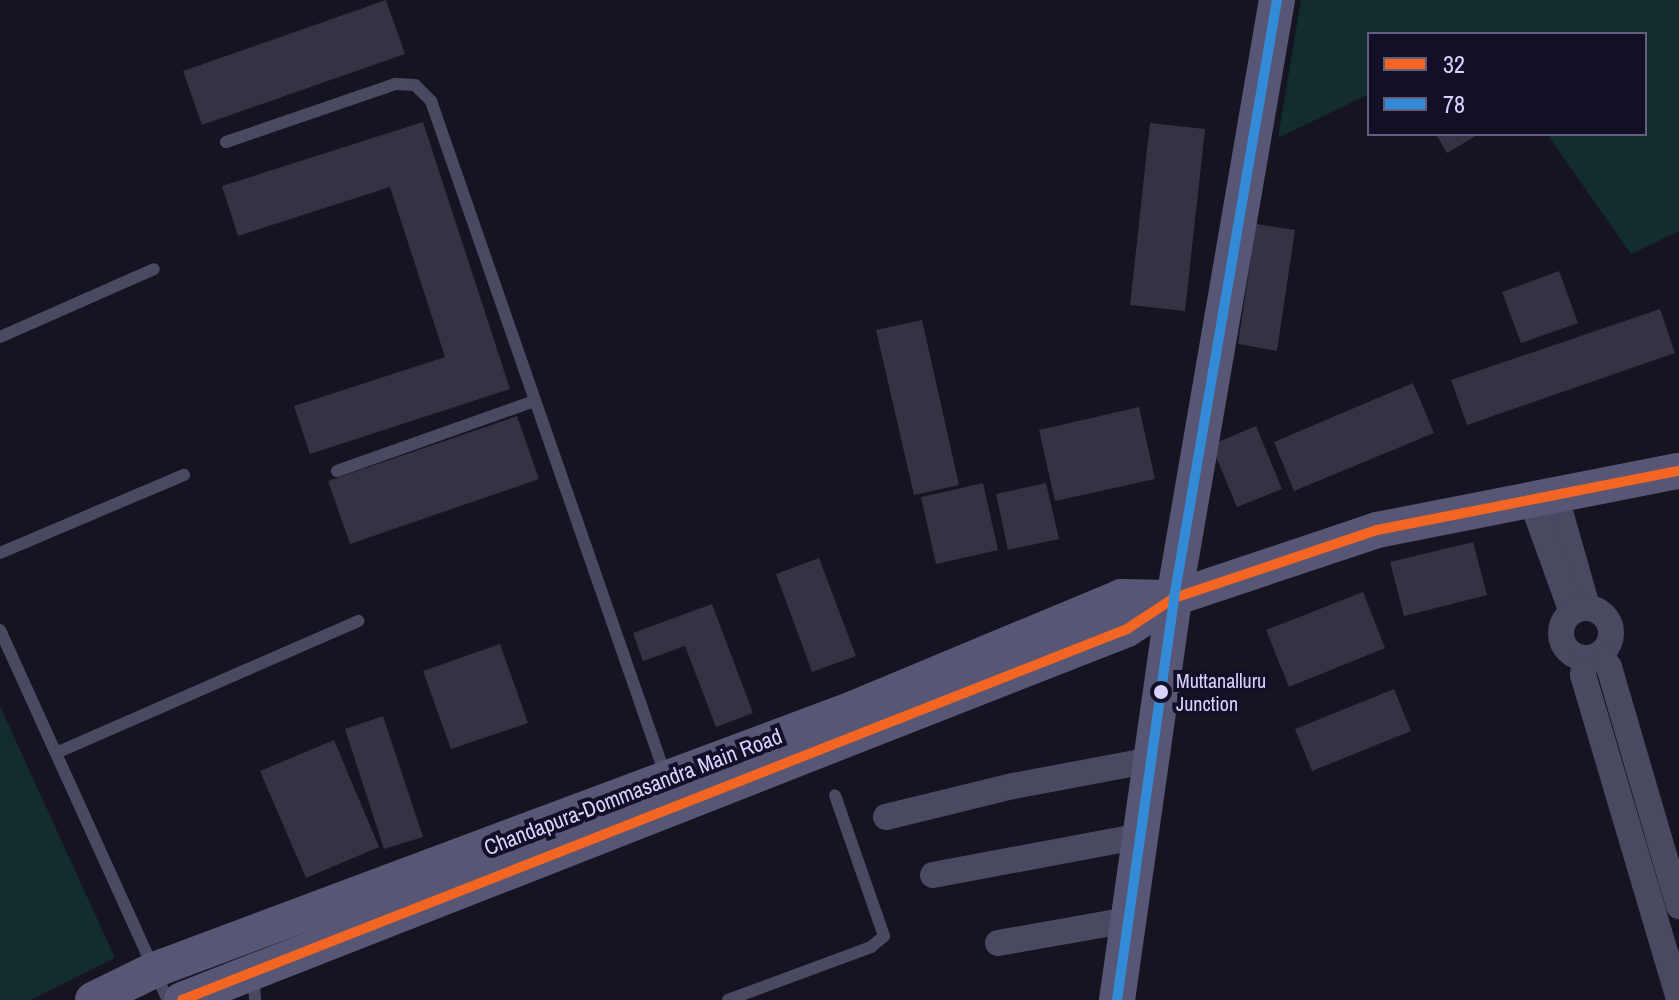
<!DOCTYPE html>
<style>
body{margin:0}
#map{position:relative;width:1679px;height:1000px;overflow:hidden;background:#161421;font-family:"Archivo Narrow",sans-serif}
div>[style]{position:absolute}
[style*='--x']{left:calc(var(--x)*1px);top:calc(var(--y)*1px);width:calc(var(--w)*1px);rotate:calc(var(--a)*1deg)}
.green>*{inset:0;background:#132c2d}
.building>*{inset:0;background:#343243}
.lane>*{height:12px;margin:-6px;padding:0 6px;transform-origin:6px;border-radius:6px;background:#4a4962}
.street>*{height:26px;margin:-13px;padding:0 13px;transform-origin:13px;border-radius:13px;background:#4a4962}
.street>.ring{margin:-13px;padding:0;box-sizing:content-box;background:none;border:26px solid #4a4962;border-radius:50%}
.secondary>*{height:36px;margin:-18px;padding:0 18px;transform-origin:18px;border-radius:18px;background:#575674}
.bus-1>*{height:10px;margin:-5px;padding:0 5px;transform-origin:5px;border-radius:5px;background:#f26522}
.bus-2>*{height:10px;margin:-5px;padding:0 5px;transform-origin:5px;border-radius:5px;background:#338bd7}
.dots>*{width:22px;height:22px;translate:-50% -50%;box-sizing:border-box;border:4px solid #130f26;border-radius:50%}
span{translate:-50% -50%;white-space:nowrap;text-align:center;line-height:1.15;-webkit-text-stroke:8px #130f26;paint-order:stroke}
.bus-label{font-size:20px;color:#d9d4ff}
.left{translate:0 -50%;text-align:left}
.street-label{font-size:22px;color:#d9d4ff}
.legend{position:absolute;left:1367px;top:32px;width:280px;height:104px;box-sizing:border-box;background:#130f26;border:2px solid #625e7d;margin:0;padding:10px 14px;list-style:none;font-size:24px;color:#d9d4ff}
.legend li{display:flex;align-items:center;gap:16px;height:40px}
.legend b{width:40px;border:2px solid #625e7d}
</style>
<div id="map">
<div class="green">
<i style="clip-path:polygon(1301px 0,1679px 0,1679px 231px,1631px 254px,1547px 134px,1645px 134px,1645px 34px,1369px 34px,1369px 94px,1278px 138px)"></i>
<i style="clip-path:polygon(0 706px,115px 958px,31px 1000px,0 1000px)"></i>
</div>
<div class="building">
<i style="clip-path:polygon(386px 0,405px 54px,202px 125px,183px 71px)"></i>
<i style="clip-path:polygon(423px 122px,510px 389px,310px 454px,294px 406px,445px 357px,390px 187px,238px 236px,222px 186px)"></i>
<i style="clip-path:polygon(1150px 123px,1205px 129px,1185px 311px,1130px 305px)"></i>
<i style="clip-path:polygon(1436px 134px,1479px 134px,1447px 153px)"></i>
<i style="clip-path:polygon(1256px 224px,1295px 230px,1277px 351px,1238px 344px)"></i>
<i style="clip-path:polygon(1559px 271px,1578px 323px,1521px 343px,1502px 292px)"></i>
<i style="clip-path:polygon(1660px 309px,1675px 353px,1467px 425px,1451px 380px)"></i>
<i style="clip-path:polygon(922px 320px,959px 485px,914px 495px,876px 330px)"></i>
<i style="clip-path:polygon(1413px 383px,1434px 433px,1294px 491px,1274px 442px)"></i>
<i style="clip-path:polygon(1139px 407px,1155px 479px,1055px 501px,1039px 430px)"></i>
<i style="clip-path:polygon(517px 416px,539px 479px,350px 544px,328px 481px)"></i>
<i style="clip-path:polygon(1256px 426px,1282px 489px,1237px 507px,1211px 445px)"></i>
<i style="clip-path:polygon(983px 483px,998px 550px,936px 564px,921px 497px)"></i>
<i style="clip-path:polygon(1046px 483px,1059px 539px,1008px 550px,996px 494px)"></i>
<i style="clip-path:polygon(1473px 542px,1487px 595px,1404px 616px,1390px 562px)"></i>
<i style="clip-path:polygon(819px 558px,856px 656px,812px 672px,776px 574px)"></i>
<i style="clip-path:polygon(1363px 592px,1385px 648px,1289px 687px,1266px 630px)"></i>
<i style="clip-path:polygon(712px 604px,753px 713px,716px 727px,685px 646px,643px 661px,633px 633px)"></i>
<i style="clip-path:polygon(500px 644px,528px 723px,451px 749px,423px 671px)"></i>
<i style="clip-path:polygon(1394px 689px,1411px 731px,1312px 771px,1295px 729px)"></i>
<i style="clip-path:polygon(383px 716px,423px 837px,384px 849px,345px 729px)"></i>
<i style="clip-path:polygon(334px 740px,379px 847px,306px 878px,260px 771px)"></i>
</div>
<div class="lane">
<i style="--x:226;--y:142;--w:179;--a:-18.9"></i>
<i style="--x:395;--y:84;--w:20;--a:3"></i>
<i style="--x:415;--y:85;--w:23;--a:45"></i>
<i style="--x:431;--y:101;--w:713;--a:70.83"></i>
<i style="--x:0;--y:337;--w:168;--a:-23.8"></i>
<i style="--x:337;--y:471;--w:210;--a:-19.5"></i>
<i style="--x:0;--y:553;--w:200;--a:-23"></i>
<i style="--x:0;--y:630;--w:406;--a:65.6"></i>
<i style="--x:56;--y:753;--w:330;--a:-23.6"></i>
<i style="--x:253;--y:975;--w:25;--a:85"></i>
<i style="--x:728;--y:1000;--w:153;--a:-20.3"></i>
<i style="--x:871;--y:947;--w:17;--a:-40"></i>
<i style="--x:884;--y:936;--w:149;--a:-109.2"></i>
</div>
<div class="street">
<i style="--x:1555;--y:494;--w:116;--a:74.1"></i>
<i style="--x:1531;--y:499;--w:120;--a:70.1"></i>
<i class="ring" style="left:1561px;top:608px;width:24px;height:24px"></i>
<i style="--x:1600;--y:655;--w:15;--a:53"></i>
<i style="--x:1609;--y:667;--w:249;--a:73.7"></i>
<i style="--x:1585;--y:659;--w:16;--a:97"></i>
<i style="--x:1583;--y:675;--w:338;--a:73.5"></i>
<i style="--x:886;--y:817;--w:131;--a:-13.7"></i>
<i style="--x:1013;--y:786;--w:141;--a:-10.6"></i>
<i style="--x:933;--y:875;--w:213;--a:-10.6"></i>
<i style="--x:998;--y:943;--w:133;--a:-10"></i>
</div>
<div class="secondary">
<i style="--x:93;--y:1000;--w:68;--a:-26.2"></i>
<i style="--x:154;--y:970;--w:743;--a:-20.48"></i>
<i style="--x:850;--y:710;--w:294;--a:-22.6"></i>
<i style="--x:1121;--y:597;--w:53;--a:1.1"></i>
<i style="--x:182;--y:1000;--w:1015;--a:-21.43"></i>
<i style="--x:1127;--y:629;--w:56;--a:-33.4"></i>
<i style="--x:1174;--y:598;--w:214;--a:-18.5"></i>
<i style="--x:1377;--y:530;--w:308;--a:-11.1"></i>
<i style="--x:1117;--y:1000;--w:406;--a:-81.9"></i>
<i style="--x:1174;--y:598;--w:607;--a:-80.23"></i>
</div>
<div class="bus-1">
<i style="--x:182;--y:1000;--w:1015;--a:-21.43"></i>
<i style="--x:1127;--y:629;--w:56;--a:-33.4"></i>
<i style="--x:1174;--y:598;--w:214;--a:-18.5"></i>
<i style="--x:1377;--y:530;--w:308;--a:-11.1"></i>
</div>
<div class="bus-2">
<i style="--x:1117;--y:1000;--w:406;--a:-81.9"></i>
<i style="--x:1174;--y:598;--w:607;--a:-80.23"></i>
</div>
<div class="dots">
<i style="left:1161px;top:692px;background:#d9d4ff"></i>
</div>
<div class="bus-label">
<span class="left" style="left:1176px;top:692px">Muttanalluru<br>Junction</span>
</div>
<div class="street-label">
<span style="left:633px;top:792px;rotate:-21deg">Chandapura-Dommasandra Main Road</span>
</div>
<ul class="legend">
<li><b style="height:10px;background:#f26522"></b>32</li>
<li><b style="height:10px;background:#338bd7"></b>78</li>
</ul>
</div>
